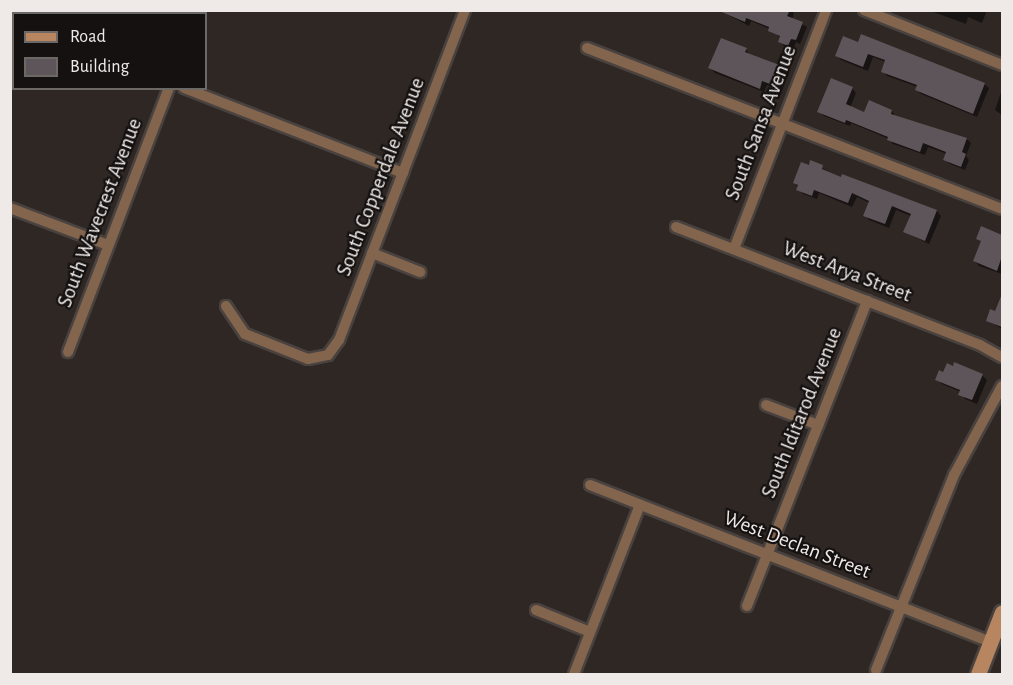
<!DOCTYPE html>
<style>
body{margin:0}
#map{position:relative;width:1013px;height:685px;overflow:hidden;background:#2e2724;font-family:"Alegreya Sans",sans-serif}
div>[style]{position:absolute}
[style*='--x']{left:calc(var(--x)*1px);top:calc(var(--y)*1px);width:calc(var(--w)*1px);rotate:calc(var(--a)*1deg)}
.shadow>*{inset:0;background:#0007}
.building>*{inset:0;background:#5d5559}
.roads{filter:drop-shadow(2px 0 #49423f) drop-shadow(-2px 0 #49423f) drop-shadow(0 2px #49423f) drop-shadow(0 -2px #49423f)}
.street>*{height:10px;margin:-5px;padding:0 5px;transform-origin:5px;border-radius:5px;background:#83654e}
.secondary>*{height:15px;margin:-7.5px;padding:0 7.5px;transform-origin:7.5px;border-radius:7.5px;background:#b78660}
span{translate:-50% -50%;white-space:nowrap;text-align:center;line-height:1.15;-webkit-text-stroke:4.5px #141110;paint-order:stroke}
.street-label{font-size:21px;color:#efeae8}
.frame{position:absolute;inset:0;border:12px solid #efeae8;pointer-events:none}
.legend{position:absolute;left:12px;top:12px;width:195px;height:78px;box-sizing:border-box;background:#141110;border:2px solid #6c6866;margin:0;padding:8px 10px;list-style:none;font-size:18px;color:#efeae8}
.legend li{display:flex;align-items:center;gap:12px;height:30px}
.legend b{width:30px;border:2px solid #6c6866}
</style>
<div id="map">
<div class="shadow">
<i style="clip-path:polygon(719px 10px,791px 10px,794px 13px,792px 19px,807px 27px,800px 44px,796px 42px,793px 50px,784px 46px,780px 42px,781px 38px,770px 29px,751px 21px,749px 26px)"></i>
<i style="clip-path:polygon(928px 10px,987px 10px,982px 23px,968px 17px,966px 24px)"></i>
<i style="clip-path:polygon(844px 38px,984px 84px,989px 88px,977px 117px,921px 94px,917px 90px,918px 87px,887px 76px,883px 71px,886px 62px,873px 57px,868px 71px,841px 60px,837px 56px)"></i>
<i style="clip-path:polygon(746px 49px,750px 56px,785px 69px,789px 73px,782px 91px,767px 85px,764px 92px,715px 73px,710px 68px)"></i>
<i style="clip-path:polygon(852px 88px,856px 93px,850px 108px,865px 114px,892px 111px,896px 117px,967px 139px,971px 143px,966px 156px,969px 160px,965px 170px,950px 164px,945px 160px,947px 154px,928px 147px,925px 155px,893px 144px,889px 139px,851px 123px,850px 126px,824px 116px,819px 111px)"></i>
<i style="clip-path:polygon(1002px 89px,1002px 115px,995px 110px)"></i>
<i style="clip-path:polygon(811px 162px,842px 179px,843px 176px,937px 211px,941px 216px,929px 244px,905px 232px,911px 216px,896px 210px,889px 228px,869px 220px,865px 215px,870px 203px,857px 197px,852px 207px,819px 193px,817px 199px,803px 194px,795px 183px)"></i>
<i style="clip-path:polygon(982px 228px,1002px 236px,1002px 274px,979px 266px,975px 261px,982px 242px,978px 238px)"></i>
<i style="clip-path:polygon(1002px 296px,1002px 329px,987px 320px,996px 313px)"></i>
<i style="clip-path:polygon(944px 374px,982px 375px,987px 380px,977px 404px,965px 399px,961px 392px,942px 384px,937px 379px)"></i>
</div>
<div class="building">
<i style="clip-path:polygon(717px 10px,790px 10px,787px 16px,803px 22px,796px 40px,791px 39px,788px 46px,778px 42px,780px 36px,768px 31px,769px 27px,746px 18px,745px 22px)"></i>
<i style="clip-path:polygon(861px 34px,985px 83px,973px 114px,915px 90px,917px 85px,881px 72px,885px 60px,868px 54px,863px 67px,835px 56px,843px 36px,858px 42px)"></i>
<i style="clip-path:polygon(721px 38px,747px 48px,745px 52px,785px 67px,778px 87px,762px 81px,760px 89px,708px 68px)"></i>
<i style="clip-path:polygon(831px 78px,853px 87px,846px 104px,864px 112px,869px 100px,892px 110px,891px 114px,967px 138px,962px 152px,966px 154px,961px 167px,943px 160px,946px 152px,923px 143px,920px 152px,887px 140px,888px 137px,846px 120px,845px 123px,817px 112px)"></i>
<i style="clip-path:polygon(810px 160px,823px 165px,822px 169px,841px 177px,842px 174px,937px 210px,925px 241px,903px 232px,911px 214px,892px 206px,885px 224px,863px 216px,869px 201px,852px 193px,848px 203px,814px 190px,812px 196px,796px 190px,798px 185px,793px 183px,801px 162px,809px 165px)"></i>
<i style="clip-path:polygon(981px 226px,1002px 235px,1002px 256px,997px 271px,973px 261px,981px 241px,976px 239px)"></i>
<i style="clip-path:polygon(1002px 294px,1002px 327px,986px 321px,990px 309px,995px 311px)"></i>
<i style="clip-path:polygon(954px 362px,983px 374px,972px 400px,958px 395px,960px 390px,935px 380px,939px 370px,943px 372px,947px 363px,953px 366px)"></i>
</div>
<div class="roads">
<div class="street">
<i style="--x:864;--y:10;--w:149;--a:21.7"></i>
<i style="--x:10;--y:20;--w:4;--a:14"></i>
<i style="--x:587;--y:48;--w:445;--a:21.2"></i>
<i style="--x:184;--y:88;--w:235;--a:21.2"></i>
<i style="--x:10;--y:208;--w:105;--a:20.7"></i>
<i style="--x:676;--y:227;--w:326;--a:21.2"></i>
<i style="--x:980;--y:345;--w:25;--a:29"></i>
<i style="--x:734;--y:249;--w:256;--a:-68.9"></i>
<i style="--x:372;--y:253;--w:52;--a:21.6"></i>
<i style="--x:226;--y:306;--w:34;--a:56"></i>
<i style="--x:245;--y:334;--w:68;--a:21.6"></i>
<i style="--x:308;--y:359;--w:20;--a:-11"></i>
<i style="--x:328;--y:355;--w:19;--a:-54"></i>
<i style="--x:339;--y:340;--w:353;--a:-69.1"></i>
<i style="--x:68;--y:352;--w:283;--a:-69.1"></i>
<i style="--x:766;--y:405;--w:56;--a:21"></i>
<i style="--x:590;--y:485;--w:431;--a:21.4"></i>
<i style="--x:747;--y:606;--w:328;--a:-68.5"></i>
<i style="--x:536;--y:610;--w:58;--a:22.2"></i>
<i style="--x:876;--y:670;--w:210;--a:-68.2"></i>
<i style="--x:954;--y:475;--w:101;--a:-61.7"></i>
<i style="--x:574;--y:674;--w:181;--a:-68.7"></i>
</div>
<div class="secondary">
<i style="--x:978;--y:674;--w:66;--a:-68.8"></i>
</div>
</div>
<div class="street-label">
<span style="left:761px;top:123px;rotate:-69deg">South Sansa Avenue</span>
<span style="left:381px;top:177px;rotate:-69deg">South Copperdale Avenue</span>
<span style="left:100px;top:213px;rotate:-69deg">South Wavecrest Avenue</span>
<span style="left:847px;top:272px;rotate:21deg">West Arya Street</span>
<span style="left:802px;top:413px;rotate:-68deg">South Iditarod Avenue</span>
<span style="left:797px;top:545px;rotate:21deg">West Declan Street</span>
</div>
<div class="frame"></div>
<ul class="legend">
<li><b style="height:8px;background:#b78660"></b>Road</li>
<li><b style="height:16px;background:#5d5559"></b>Building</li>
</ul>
</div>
